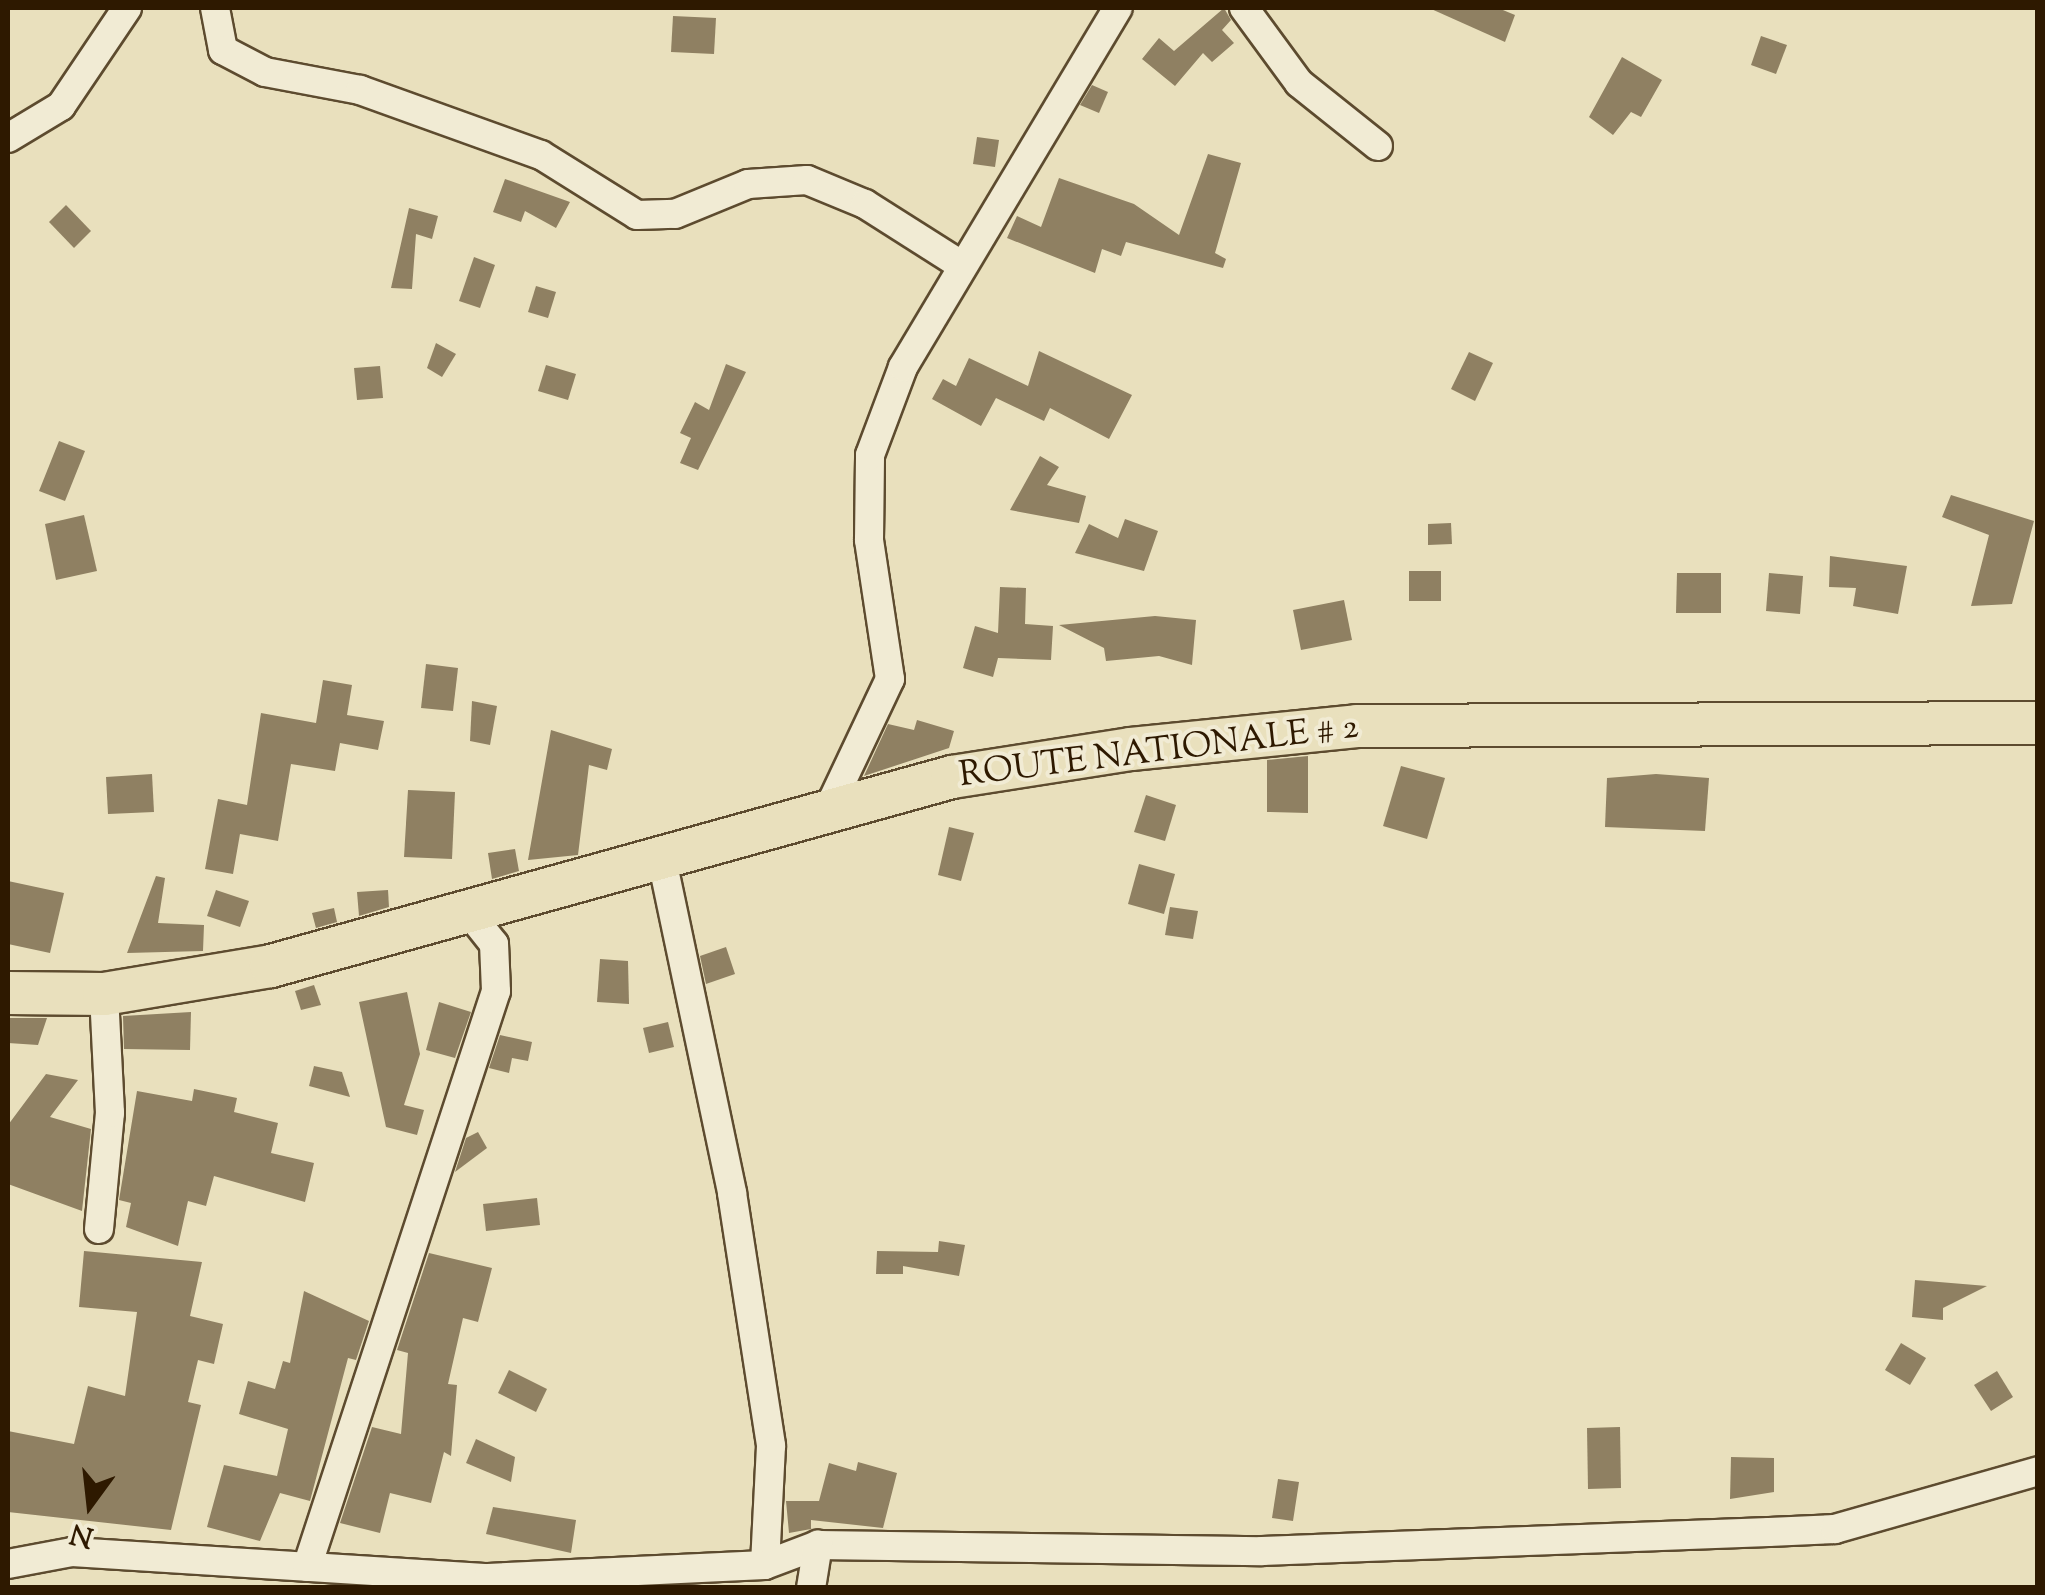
<!DOCTYPE html>
<style>
body{margin:0}
#map{position:relative;width:2045px;height:1595px;overflow:hidden;background:#e9e0bd;font-family:"Sorts Mill Goudy",serif}
div>[style]{position:absolute}
[style*='--x']{left:calc(var(--x)*1px);top:calc(var(--y)*1px);width:calc(var(--w)*1px);rotate:calc(var(--a)*1deg)}
.building>*{inset:0;background:#8f8062}
.roads{filter:drop-shadow(2px 0 #5d4b2f) drop-shadow(-2px 0 #5d4b2f) drop-shadow(0 2px #5d4b2f) drop-shadow(0 -2px #5d4b2f)}
.street>*{height:28px;margin:-14px;padding:0 14px;transform-origin:14px;border-radius:14px;background:#f1ebd4}
.primary>*{height:42px;margin:-21px;padding:0 21px;transform-origin:21px;border-radius:21px;background:#e9e0bd}
span{translate:-50% -50%;white-space:nowrap;text-align:center;line-height:1.15;-webkit-text-stroke:8px #f1ebd4;paint-order:stroke}
.street-label{font-size:35px;color:#2e1900}
.frame{position:absolute;inset:0;border:10px solid #2e1900;pointer-events:none}
.north{position:absolute;left:40px;top:1455px;width:100px;height:100px;-webkit-text-stroke:8px #f1ebd4;paint-order:stroke;rotate:195deg;font-size:28px;font-weight:700;line-height:40px;text-align:center;color:#2e1900}
.north::after{content:'';display:block;margin:auto;width:35px;height:45px;background:#2e1900;clip-path:polygon(50% 0,100% 100%,50% 72%,0 100%)}
</style>
<div id="map">
<div class="building">
<i style="clip-path:polygon(1224px 8px,1231px 20px,1222px 30px,1234px 43px,1212px 62px,1203px 53px,1175px 86px,1142px 59px,1159px 38px,1174px 51px)"></i>
<i style="clip-path:polygon(1429px 8px,1498px 8px,1515px 15px,1505px 42px)"></i>
<i style="clip-path:polygon(673px 16px,716px 18px,714px 54px,671px 52px)"></i>
<i style="clip-path:polygon(1761px 36px,1787px 45px,1776px 74px,1751px 65px)"></i>
<i style="clip-path:polygon(1622px 57px,1662px 80px,1641px 117px,1631px 112px,1613px 135px,1589px 117px)"></i>
<i style="clip-path:polygon(1092px 85px,1108px 92px,1099px 113px,1080px 105px)"></i>
<i style="clip-path:polygon(977px 137px,999px 140px,995px 167px,973px 164px)"></i>
<i style="clip-path:polygon(1208px 154px,1241px 163px,1215px 253px,1226px 259px,1223px 268px,1126px 242px,1121px 256px,1102px 249px,1095px 273px,1007px 238px,1017px 216px,1041px 227px,1059px 178px,1134px 204px,1179px 235px)"></i>
<i style="clip-path:polygon(505px 179px,570px 202px,556px 228px,525px 211px,521px 222px,493px 212px)"></i>
<i style="clip-path:polygon(66px 205px,91px 231px,74px 248px,49px 222px)"></i>
<i style="clip-path:polygon(409px 208px,438px 216px,432px 239px,416px 234px,412px 289px,391px 288px)"></i>
<i style="clip-path:polygon(474px 257px,495px 265px,480px 308px,459px 301px)"></i>
<i style="clip-path:polygon(536px 286px,556px 292px,548px 318px,528px 312px)"></i>
<i style="clip-path:polygon(436px 343px,456px 354px,442px 377px,427px 368px)"></i>
<i style="clip-path:polygon(1039px 351px,1132px 395px,1109px 439px,1050px 408px,1044px 421px,996px 398px,981px 426px,932px 399px,943px 379px,956px 386px,969px 358px,1028px 386px)"></i>
<i style="clip-path:polygon(1469px 352px,1493px 363px,1475px 401px,1451px 389px)"></i>
<i style="clip-path:polygon(726px 364px,746px 372px,698px 470px,680px 463px,691px 438px,680px 433px,695px 402px,709px 410px)"></i>
<i style="clip-path:polygon(546px 365px,576px 374px,568px 400px,538px 391px)"></i>
<i style="clip-path:polygon(380px 366px,383px 398px,357px 400px,354px 368px)"></i>
<i style="clip-path:polygon(59px 441px,85px 451px,65px 501px,39px 491px)"></i>
<i style="clip-path:polygon(1040px 456px,1059px 467px,1047px 485px,1086px 496px,1079px 523px,1010px 510px)"></i>
<i style="clip-path:polygon(1951px 495px,2034px 521px,2012px 604px,1971px 606px,1989px 535px,1942px 517px)"></i>
<i style="clip-path:polygon(84px 515px,97px 571px,56px 580px,45px 524px)"></i>
<i style="clip-path:polygon(1125px 519px,1158px 531px,1144px 571px,1075px 553px,1089px 524px,1118px 538px)"></i>
<i style="clip-path:polygon(1451px 523px,1452px 544px,1428px 545px,1428px 524px)"></i>
<i style="clip-path:polygon(1830px 556px,1907px 566px,1898px 614px,1853px 606px,1856px 588px,1829px 587px)"></i>
<i style="clip-path:polygon(1409px 571px,1441px 571px,1441px 601px,1409px 601px)"></i>
<i style="clip-path:polygon(1677px 573px,1721px 573px,1721px 613px,1676px 613px)"></i>
<i style="clip-path:polygon(1769px 573px,1803px 576px,1800px 614px,1766px 611px)"></i>
<i style="clip-path:polygon(1000px 587px,1026px 588px,1025px 624px,1053px 626px,1051px 660px,998px 658px,993px 677px,963px 668px,975px 626px,998px 633px)"></i>
<i style="clip-path:polygon(1344px 600px,1352px 640px,1301px 650px,1293px 610px)"></i>
<i style="clip-path:polygon(1155px 616px,1196px 620px,1192px 665px,1159px 656px,1106px 661px,1104px 648px,1059px 625px)"></i>
<i style="clip-path:polygon(426px 664px,458px 668px,453px 711px,421px 708px)"></i>
<i style="clip-path:polygon(323px 680px,352px 685px,347px 715px,384px 721px,378px 750px,340px 743px,335px 771px,291px 764px,278px 841px,240px 834px,233px 874px,205px 869px,218px 799px,247px 805px,261px 713px,316px 723px)"></i>
<i style="clip-path:polygon(472px 701px,497px 706px,490px 745px,470px 741px)"></i>
<i style="clip-path:polygon(917px 720px,954px 731px,949px 748px,864px 776px,888px 724px,914px 730px)"></i>
<i style="clip-path:polygon(551px 730px,612px 749px,607px 770px,589px 765px,578px 855px,528px 860px)"></i>
<i style="clip-path:polygon(1308px 756px,1308px 813px,1267px 812px,1267px 760px)"></i>
<i style="clip-path:polygon(1401px 766px,1445px 778px,1427px 839px,1383px 826px)"></i>
<i style="clip-path:polygon(152px 774px,154px 812px,108px 814px,106px 777px)"></i>
<i style="clip-path:polygon(1656px 774px,1709px 778px,1705px 831px,1605px 827px,1607px 778px)"></i>
<i style="clip-path:polygon(408px 790px,455px 792px,452px 859px,404px 857px)"></i>
<i style="clip-path:polygon(1146px 795px,1176px 805px,1165px 841px,1134px 832px)"></i>
<i style="clip-path:polygon(949px 827px,974px 833px,961px 881px,938px 875px)"></i>
<i style="clip-path:polygon(515px 849px,519px 871px,492px 879px,488px 853px)"></i>
<i style="clip-path:polygon(1139px 864px,1175px 874px,1164px 914px,1128px 904px)"></i>
<i style="clip-path:polygon(156px 876px,165px 878px,158px 923px,204px 925px,203px 951px,127px 953px)"></i>
<i style="clip-path:polygon(8px 881px,64px 893px,50px 953px,8px 944px)"></i>
<i style="clip-path:polygon(216px 890px,249px 901px,240px 927px,207px 916px)"></i>
<i style="clip-path:polygon(388px 890px,389px 907px,359px 916px,357px 892px)"></i>
<i style="clip-path:polygon(1170px 907px,1198px 911px,1193px 939px,1165px 935px)"></i>
<i style="clip-path:polygon(334px 908px,337px 922px,316px 928px,312px 913px)"></i>
<i style="clip-path:polygon(726px 947px,735px 974px,706px 984px,700px 956px)"></i>
<i style="clip-path:polygon(600px 959px,628px 961px,629px 1004px,597px 1002px)"></i>
<i style="clip-path:polygon(314px 985px,321px 1005px,301px 1010px,295px 991px)"></i>
<i style="clip-path:polygon(407px 992px,420px 1054px,404px 1105px,424px 1110px,417px 1135px,386px 1127px,359px 1002px)"></i>
<i style="clip-path:polygon(439px 1002px,471px 1012px,455px 1058px,426px 1050px)"></i>
<i style="clip-path:polygon(191px 1012px,190px 1050px,124px 1049px,123px 1016px)"></i>
<i style="clip-path:polygon(8px 1018px,47px 1018px,38px 1045px,8px 1043px)"></i>
<i style="clip-path:polygon(668px 1022px,674px 1047px,649px 1053px,643px 1028px)"></i>
<i style="clip-path:polygon(500px 1035px,532px 1042px,528px 1061px,512px 1058px,509px 1073px,489px 1068px)"></i>
<i style="clip-path:polygon(314px 1066px,342px 1072px,350px 1097px,309px 1086px)"></i>
<i style="clip-path:polygon(46px 1074px,78px 1080px,50px 1117px,91px 1129px,82px 1211px,8px 1184px,8px 1125px)"></i>
<i style="clip-path:polygon(194px 1089px,237px 1098px,234px 1112px,278px 1123px,271px 1153px,314px 1163px,305px 1202px,214px 1176px,206px 1206px,188px 1201px,178px 1246px,126px 1227px,131px 1203px,119px 1200px,137px 1091px,192px 1101px)"></i>
<i style="clip-path:polygon(478px 1132px,487px 1148px,455px 1172px,466px 1138px)"></i>
<i style="clip-path:polygon(537px 1198px,540px 1225px,486px 1231px,483px 1204px)"></i>
<i style="clip-path:polygon(939px 1241px,965px 1245px,959px 1276px,903px 1266px,903px 1274px,876px 1274px,877px 1251px,938px 1252px)"></i>
<i style="clip-path:polygon(84px 1251px,202px 1262px,190px 1316px,223px 1324px,214px 1364px,198px 1360px,188px 1402px,201px 1405px,171px 1530px,8px 1512px,8px 1431px,74px 1444px,88px 1386px,125px 1396px,137px 1312px,79px 1307px)"></i>
<i style="clip-path:polygon(429px 1253px,492px 1268px,478px 1322px,463px 1318px,448px 1384px,457px 1385px,451px 1456px,444px 1452px,431px 1503px,390px 1493px,380px 1533px,340px 1523px,372px 1427px,401px 1434px,408px 1353px,397px 1350px)"></i>
<i style="clip-path:polygon(1915px 1280px,1987px 1286px,1943px 1308px,1943px 1320px,1912px 1317px)"></i>
<i style="clip-path:polygon(304px 1291px,369px 1321px,356px 1360px,348px 1358px,310px 1501px,280px 1493px,260px 1541px,207px 1527px,224px 1465px,277px 1476px,288px 1429px,239px 1414px,248px 1381px,275px 1389px,283px 1361px,290px 1363px)"></i>
<i style="clip-path:polygon(1901px 1343px,1926px 1358px,1910px 1385px,1885px 1370px)"></i>
<i style="clip-path:polygon(509px 1370px,547px 1389px,536px 1412px,498px 1393px)"></i>
<i style="clip-path:polygon(1997px 1371px,2013px 1397px,1991px 1411px,1974px 1385px)"></i>
<i style="clip-path:polygon(1620px 1427px,1621px 1488px,1588px 1489px,1587px 1428px)"></i>
<i style="clip-path:polygon(476px 1439px,515px 1457px,511px 1482px,466px 1463px)"></i>
<i style="clip-path:polygon(1731px 1457px,1774px 1458px,1774px 1492px,1730px 1499px)"></i>
<i style="clip-path:polygon(858px 1462px,897px 1473px,883px 1528px,811px 1520px,811px 1529px,789px 1533px,786px 1501px,819px 1501px,829px 1463px,856px 1471px)"></i>
<i style="clip-path:polygon(1278px 1479px,1299px 1482px,1293px 1521px,1272px 1518px)"></i>
<i style="clip-path:polygon(493px 1507px,576px 1520px,571px 1553px,486px 1534px)"></i>
</div>
<div class="roads">
<div class="street">
<i style="--x:215;--y:8;--w:43;--a:79.2"></i>
<i style="--x:223;--y:50;--w:47;--a:27.6"></i>
<i style="--x:265;--y:72;--w:97;--a:10.7"></i>
<i style="--x:360;--y:90;--w:192;--a:19.8"></i>
<i style="--x:541;--y:155;--w:113;--a:32"></i>
<i style="--x:637;--y:215;--w:38;--a:-2"></i>
<i style="--x:675;--y:214;--w:79;--a:-22.3"></i>
<i style="--x:748;--y:184;--w:59;--a:-3.9"></i>
<i style="--x:807;--y:180;--w:63;--a:22.5"></i>
<i style="--x:865;--y:204;--w:114;--a:32.4"></i>
<i style="--x:1244;--y:8;--w:93;--a:53.7"></i>
<i style="--x:1299;--y:83;--w:101;--a:38.6"></i>
<i style="--x:8;--y:138;--w:62;--a:-31.1"></i>
<i style="--x:61;--y:106;--w:118;--a:-56"></i>
<i style="--x:828;--y:810;--w:145;--a:-64.7"></i>
<i style="--x:890;--y:679;--w:141;--a:-98.6"></i>
<i style="--x:869;--y:540;--w:85;--a:-89.3"></i>
<i style="--x:870;--y:455;--w:94;--a:-69.4"></i>
<i style="--x:903;--y:367;--w:418;--a:-59.1"></i>
<i style="--x:661;--y:855;--w:345;--a:78.1"></i>
<i style="--x:732;--y:1193;--w:256;--a:81.2"></i>
<i style="--x:771;--y:1446;--w:119;--a:92.9"></i>
<i style="--x:99;--y:1229;--w:117;--a:-84.6"></i>
<i style="--x:110;--y:1113;--w:119;--a:-92.9"></i>
<i style="--x:8;--y:1564;--w:65;--a:-10.6"></i>
<i style="--x:72;--y:1552;--w:417;--a:3.6"></i>
<i style="--x:488;--y:1578;--w:277;--a:-2.7"></i>
<i style="--x:765;--y:1565;--w:57;--a:-20.7"></i>
<i style="--x:818;--y:1545;--w:444;--a:0.8"></i>
<i style="--x:1262;--y:1551;--w:507;--a:-2.15"></i>
<i style="--x:1769;--y:1532;--w:66;--a:-2.6"></i>
<i style="--x:1835;--y:1529;--w:211;--a:-15.9"></i>
<i style="--x:307;--y:1567;--w:606;--a:-71.83"></i>
<i style="--x:496;--y:991;--w:47;--a:-92.4"></i>
<i style="--x:494;--y:944;--w:43;--a:-128.5"></i>
<i style="--x:811;--y:1588;--w:44;--a:-80.8"></i>
</div>
<div class="primary">
<i style="--x:8;--y:993;--w:96;--a:0.6"></i>
<i style="--x:104;--y:994;--w:169;--a:-9.5"></i>
<i style="--x:271;--y:966;--w:707;--a:-15.51"></i>
<i style="--x:952;--y:777;--w:181;--a:-8.9"></i>
<i style="--x:1131;--y:749;--w:227;--a:-5.8"></i>
<i style="--x:1357;--y:726;--w:681;--a:-0.25"></i>
</div>
</div>
<div class="street-label">
<span style="left:1159px;top:753px;rotate:-7deg">ROUTE NATIONALE # 2</span>
</div>
<div class="frame"></div>
<div class="north">N</div>
</div>
